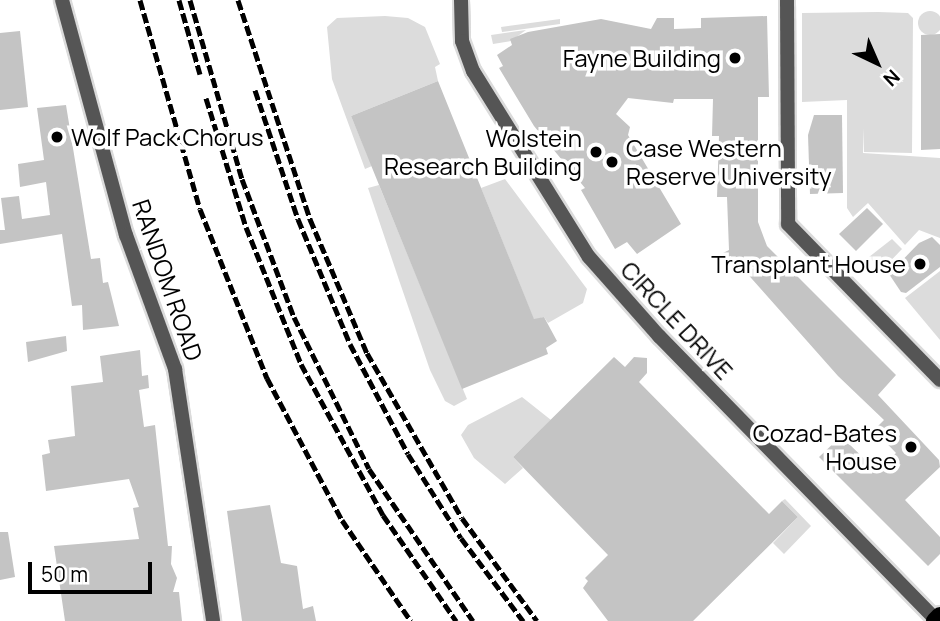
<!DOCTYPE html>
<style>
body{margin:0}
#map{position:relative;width:940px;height:621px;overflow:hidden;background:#fff;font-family:Manrope,sans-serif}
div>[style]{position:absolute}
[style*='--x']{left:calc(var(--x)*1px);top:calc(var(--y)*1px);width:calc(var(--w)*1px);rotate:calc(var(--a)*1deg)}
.green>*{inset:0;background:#dcdcdc}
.round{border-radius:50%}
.building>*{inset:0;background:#c4c4c4}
.roads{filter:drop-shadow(2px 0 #dbdbdb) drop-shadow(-2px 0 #dbdbdb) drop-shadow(0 2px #dbdbdb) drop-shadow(0 -2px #dbdbdb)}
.minor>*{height:14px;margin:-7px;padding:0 7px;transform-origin:7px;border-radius:7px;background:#555}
.tertiary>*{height:14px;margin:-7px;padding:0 7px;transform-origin:7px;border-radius:7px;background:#555}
.primary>*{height:18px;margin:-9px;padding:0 9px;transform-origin:9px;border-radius:9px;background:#000}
.rail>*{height:5px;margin-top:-2.5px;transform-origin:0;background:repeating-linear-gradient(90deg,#000 0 10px,transparent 0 13.5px)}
.dots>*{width:19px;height:19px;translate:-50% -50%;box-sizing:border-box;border:4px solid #fff;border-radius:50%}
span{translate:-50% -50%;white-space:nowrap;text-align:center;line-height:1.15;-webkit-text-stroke:7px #fff;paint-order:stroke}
.poi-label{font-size:24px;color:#000}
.right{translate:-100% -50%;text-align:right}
.left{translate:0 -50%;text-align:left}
.street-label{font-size:24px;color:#000}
.north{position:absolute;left:842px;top:28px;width:70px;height:70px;-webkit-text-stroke:5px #fff;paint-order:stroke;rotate:136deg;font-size:19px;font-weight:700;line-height:28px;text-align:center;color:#000}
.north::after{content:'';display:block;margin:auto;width:24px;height:32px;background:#000;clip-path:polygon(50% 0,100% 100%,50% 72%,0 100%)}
.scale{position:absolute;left:28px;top:562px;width:124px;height:32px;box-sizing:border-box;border:4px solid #000;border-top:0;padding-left:9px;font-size:21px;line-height:24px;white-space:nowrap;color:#000;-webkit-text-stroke:5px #fff;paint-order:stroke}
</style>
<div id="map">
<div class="green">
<i class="round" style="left:918px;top:11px;width:24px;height:24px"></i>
<i style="clip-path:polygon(878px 12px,908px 13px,913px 18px,912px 153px,864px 152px,864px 128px,863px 153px,940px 158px,940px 238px,919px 230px,905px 245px,868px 203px,853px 217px,847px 208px,847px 100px,802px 102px,802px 13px)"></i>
<i style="clip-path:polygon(385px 16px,408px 18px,425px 27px,440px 64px,435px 67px,438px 81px,351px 116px,372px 166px,365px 169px,332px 79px,327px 27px,337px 18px)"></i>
<i style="clip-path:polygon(560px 19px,560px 24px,502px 32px,501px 27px)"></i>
<i style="clip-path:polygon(526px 30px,511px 41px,493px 44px,491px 35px)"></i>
<i style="clip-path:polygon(505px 179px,587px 289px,583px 303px,548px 323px,544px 317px,534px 320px,481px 188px)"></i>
<i style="clip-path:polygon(379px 185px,467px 399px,454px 406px,445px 401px,430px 370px,400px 283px,368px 188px)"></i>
<i style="clip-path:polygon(892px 239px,902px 249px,882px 270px,869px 257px)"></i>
<i style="clip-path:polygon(940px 271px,940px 340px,905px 298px)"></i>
<i style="clip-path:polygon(522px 397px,551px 420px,513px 457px,523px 468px,505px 484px,474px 458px,461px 435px,468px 425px)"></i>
<i style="clip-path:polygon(785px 499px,811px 526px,784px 554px,773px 543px,798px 517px,782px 501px)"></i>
</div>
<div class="building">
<i style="clip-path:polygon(767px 16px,769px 97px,758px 97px,758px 222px,767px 246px,896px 375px,878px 395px,939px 460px,940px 467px,905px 500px,940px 537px,940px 554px,928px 566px,819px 457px,838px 439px,844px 446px,847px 442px,877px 471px,896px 453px,874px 430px,884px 420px,838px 376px,736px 261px,728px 265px,723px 253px,729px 250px,727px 197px,717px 197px,719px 136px,712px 136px,713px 99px,674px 99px,673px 103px,628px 98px,616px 114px,630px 127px,628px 135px,681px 224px,637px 254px,627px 242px,615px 249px,581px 190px,585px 188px,534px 126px,499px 68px,503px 66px,497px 55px,512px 45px,510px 39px,528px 32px,601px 19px,651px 29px,657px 18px,674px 18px,674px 29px,701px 28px,701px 18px)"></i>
<i style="clip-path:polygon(20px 31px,28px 107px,0 110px,0 33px)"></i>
<i style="clip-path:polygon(940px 34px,940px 149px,921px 150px,921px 35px)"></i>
<i style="clip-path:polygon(438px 81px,534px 319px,544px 317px,557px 341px,546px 348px,548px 354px,462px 389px,351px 116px)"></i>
<i style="clip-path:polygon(66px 105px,91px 259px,100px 258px,103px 283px,108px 282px,119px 326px,83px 330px,82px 305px,72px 306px,62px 234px,0 244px,0 230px,5px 230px,1px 198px,19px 196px,22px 219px,50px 215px,46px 182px,20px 187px,18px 164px,44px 160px,37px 108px)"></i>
<i style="clip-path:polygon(814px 115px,842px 115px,843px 193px,810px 194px,808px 135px)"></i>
<i style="clip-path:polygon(867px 208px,883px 224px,856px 251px,839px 234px)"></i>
<i style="clip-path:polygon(932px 237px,940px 245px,940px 267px,906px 293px,901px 292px,889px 274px,919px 243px)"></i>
<i style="clip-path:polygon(66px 336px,67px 351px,28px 362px,26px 342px)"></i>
<i style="clip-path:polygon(140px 350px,142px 376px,148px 375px,149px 388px,139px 390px,144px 427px,155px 425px,168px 546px,172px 546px,171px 564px,177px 578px,173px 592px,179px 592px,182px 621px,65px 621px,54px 546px,139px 539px,133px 508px,139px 507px,129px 479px,46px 491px,42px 455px,50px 453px,48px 440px,75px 436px,71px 386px,103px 382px,100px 356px)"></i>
<i style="clip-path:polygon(614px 357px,625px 367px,634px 357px,647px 358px,647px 373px,639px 382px,769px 514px,782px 501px,798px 517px,693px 621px,608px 621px,583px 588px,588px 581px,585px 578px,608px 555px,513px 457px)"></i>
<i style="clip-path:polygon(270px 505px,281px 563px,297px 566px,303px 609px,313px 606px,316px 621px,242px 621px,227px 511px)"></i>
<i style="clip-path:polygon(0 532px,8px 532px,15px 577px,0 580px)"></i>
</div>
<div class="roads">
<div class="minor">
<i style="--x:62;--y:0;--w:244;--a:74.8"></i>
<i style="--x:126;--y:235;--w:143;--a:69.9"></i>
<i style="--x:175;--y:369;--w:255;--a:81.4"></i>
<i style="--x:787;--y:0;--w:224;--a:89.7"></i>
<i style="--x:788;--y:224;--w:218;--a:45.7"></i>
</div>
<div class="tertiary">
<i style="--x:461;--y:0;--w:41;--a:88.6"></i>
<i style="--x:462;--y:41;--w:32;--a:70"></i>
<i style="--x:473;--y:71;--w:219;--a:58.1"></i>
<i style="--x:589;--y:257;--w:106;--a:48.5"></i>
<i style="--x:659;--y:336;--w:397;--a:45.7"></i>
</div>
<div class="primary">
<i style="--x:935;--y:621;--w:7;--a:-45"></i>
</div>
</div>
<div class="rail">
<i style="--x:140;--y:0;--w:217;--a:74"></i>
<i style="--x:200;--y:209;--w:182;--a:68.4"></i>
<i style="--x:267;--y:378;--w:161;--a:62.2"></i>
<i style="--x:342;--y:520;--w:122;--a:55.7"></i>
<i style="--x:179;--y:0;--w:77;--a:74.2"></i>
<i style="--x:190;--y:0;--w:186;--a:73.8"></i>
<i style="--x:242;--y:179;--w:147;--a:69.4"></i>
<i style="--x:294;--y:317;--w:169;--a:63.7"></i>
<i style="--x:369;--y:469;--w:184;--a:55.6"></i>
<i style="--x:238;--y:0;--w:231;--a:71.8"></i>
<i style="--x:310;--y:219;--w:146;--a:67"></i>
<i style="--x:367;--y:353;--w:190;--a:60.1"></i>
<i style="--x:462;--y:518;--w:127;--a:53.9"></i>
<i style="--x:255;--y:90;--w:136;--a:71.6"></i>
<i style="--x:298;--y:219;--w:135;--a:67.4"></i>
<i style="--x:350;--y:344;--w:124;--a:62.2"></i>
<i style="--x:408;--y:454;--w:99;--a:57.8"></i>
<i style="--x:461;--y:538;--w:104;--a:53.2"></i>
<i style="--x:206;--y:98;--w:135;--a:72.8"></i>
<i style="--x:246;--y:227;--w:148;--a:68.1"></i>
<i style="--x:301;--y:364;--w:172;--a:61.5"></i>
<i style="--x:383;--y:515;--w:129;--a:55.4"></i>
</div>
<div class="dots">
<i style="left:735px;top:58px;background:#000"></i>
<i style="left:57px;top:137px;background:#000"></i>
<i style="left:596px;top:152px;background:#000"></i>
<i style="left:612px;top:162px;background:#000"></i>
<i style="left:920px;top:264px;background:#000"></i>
<i style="left:911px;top:447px;background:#000"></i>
</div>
<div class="poi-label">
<span class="right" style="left:721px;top:58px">Fayne Building</span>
<span class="left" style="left:71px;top:137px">Wolf Pack Chorus</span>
<span class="right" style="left:582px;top:152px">Wolstein<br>Research Building</span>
<span class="left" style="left:626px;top:162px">Case Western<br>Reserve University</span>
<span class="right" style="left:906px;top:264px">Transplant House</span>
<span class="right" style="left:897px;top:447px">Cozad-Bates<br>House</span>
</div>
<div class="street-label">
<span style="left:168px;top:280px;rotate:71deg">RANDOM ROAD</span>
<span style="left:677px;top:320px;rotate:47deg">CIRCLE DRIVE</span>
</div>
<div class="north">N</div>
<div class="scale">50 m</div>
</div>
